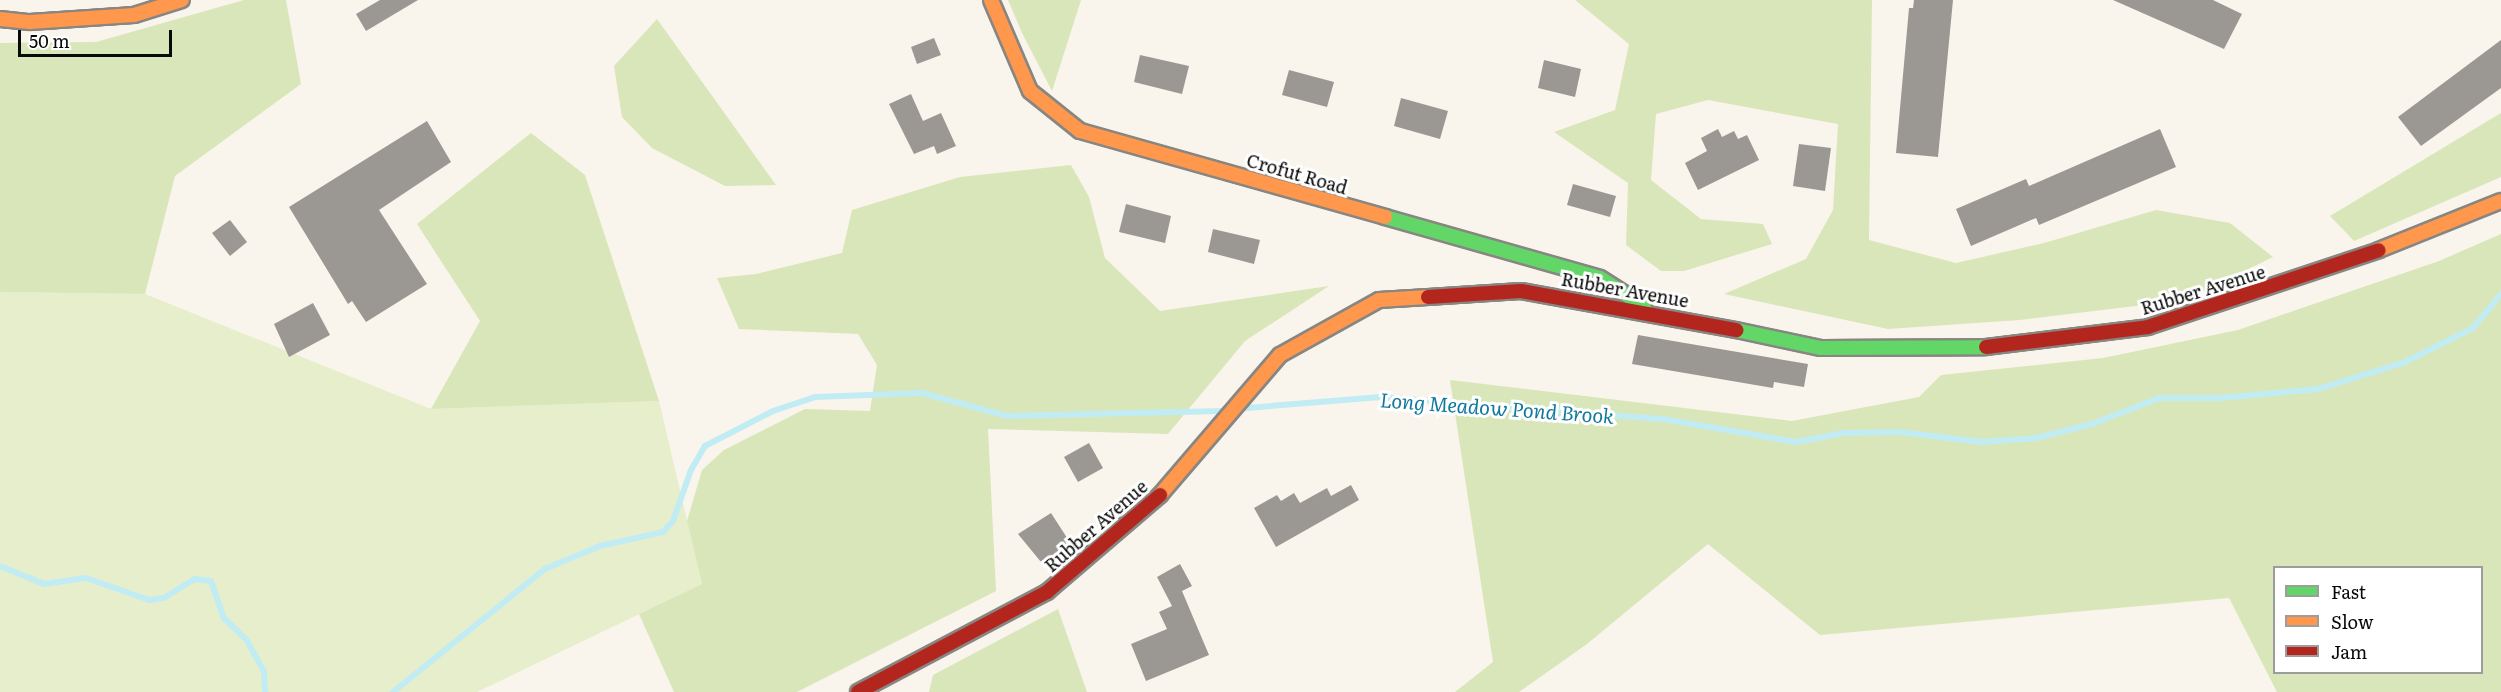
<!DOCTYPE html>
<style>
body{margin:0}
#map{position:relative;width:2501px;height:692px;overflow:hidden;background:#f9f5ec;font-family:Literata,serif}
div>[style]{position:absolute}
[style*='--x']{left:calc(var(--x)*1px);top:calc(var(--y)*1px);width:calc(var(--w)*1px);rotate:calc(var(--a)*1deg)}
.green>*{inset:0;background:#e7eecb}
.forest>*{inset:0;background:#d9e6b9}
.stream>*{height:6px;margin:-3px;padding:0 3px;transform-origin:3px;border-radius:3px;background:#c1ecf4}
.building>*{inset:0;background:#9b9893}
.roads{filter:drop-shadow(2px 0 #888682) drop-shadow(-2px 0 #888682) drop-shadow(0 2px #888682) drop-shadow(0 -2px #888682)}
.fast>*{height:14px;margin:-7px;padding:0 7px;transform-origin:7px;border-radius:7px;background:#63d668}
.slow>*{height:14px;margin:-7px;padding:0 7px;transform-origin:7px;border-radius:7px;background:#ff974d}
.jam>*{height:14px;margin:-7px;padding:0 7px;transform-origin:7px;border-radius:7px;background:#b3261e}
span{translate:-50% -50%;white-space:nowrap;text-align:center;line-height:1.15;-webkit-text-stroke:6px #fff;paint-order:stroke}
.street-label{font-size:18px;color:#090909}
.water-label{font-size:20px;color:#11799d;font-style:italic}
.legend{position:absolute;left:2273px;top:566px;width:210px;height:108px;box-sizing:border-box;background:#fff;border:2px solid #9d9d9d;margin:0;padding:8px 10px;list-style:none;font-size:18px;color:#090909}
.legend li{display:flex;align-items:center;gap:12px;height:30px}
.legend b{width:30px;border:2px solid #9d9d9d}
.scale{position:absolute;left:18px;top:30px;width:154px;height:27px;box-sizing:border-box;border:3px solid #090909;border-top:0;padding-left:8px;font-size:18px;line-height:21px;white-space:nowrap;color:#090909;-webkit-text-stroke:4px #fff;paint-order:stroke}
</style>
<div id="map">
<div class="green">
<i style="clip-path:polygon(0 292px,145px 294px,431px 409px,659px 401px,702px 584px,477px 692px,0 692px)"></i>
</div>
<div class="forest">
<i style="clip-path:polygon(244px 0,286px 0,301px 84px,175px 176px,145px 294px,0 292px,0 43px,96px 42px)"></i>
<i style="clip-path:polygon(1008px 0,1081px 0,1052px 91px,1022px 33px)"></i>
<i style="clip-path:polygon(1575px 0,1872px 0,1869px 240px,1956px 263px,2044px 243px,2156px 210px,2230px 223px,2273px 257px,2185px 300px,2020px 320px,1888px 329px,1724px 294px,1806px 259px,1833px 210px,1838px 124px,1708px 100px,1656px 114px,1651px 180px,1701px 219px,1763px 224px,1772px 244px,1684px 271px,1661px 271px,1626px 245px,1628px 183px,1554px 132px,1615px 110px,1629px 44px)"></i>
<i style="clip-path:polygon(657px 19px,776px 185px,725px 186px,652px 148px,622px 117px,614px 66px)"></i>
<i style="clip-path:polygon(2501px 113px,2501px 177px,2354px 241px,2330px 216px)"></i>
<i style="clip-path:polygon(531px 133px,585px 175px,659px 401px,431px 409px,480px 321px,417px 224px)"></i>
<i style="clip-path:polygon(1071px 165px,1089px 197px,1105px 258px,1160px 311px,1329px 286px,1245px 341px,1168px 434px,988px 429px,996px 591px,797px 692px,674px 692px,639px 614px,702px 584px,687px 521px,702px 470px,724px 450px,805px 409px,870px 411px,877px 365px,858px 334px,739px 329px,717px 278px,756px 274px,842px 253px,852px 210px,960px 177px)"></i>
<i style="clip-path:polygon(evenodd,2501px 234px,2501px 692px,2277px 692px,2229px 598px,1820px 635px,1708px 544px,1587px 644px,1519px 692px,1455px 692px,1493px 662px,1450px 380px,1792px 421px,1919px 397px,1941px 375px,2103px 358px,2238px 330px,2439px 261px,2501px 234px,2274px 568px,2482px 568px,2482px 672px,2274px 672px,2274px 568px)"></i>
<i style="clip-path:polygon(1058px 609px,1087px 692px,929px 692px,933px 675px)"></i>
</div>
<div class="stream">
<i style="--x:1247;--y:408;--w:134;--a:-4.7"></i>
<i style="--x:1381;--y:397;--w:283;--a:4.5"></i>
<i style="--x:1663;--y:419;--w:135;--a:9.8"></i>
<i style="--x:1796;--y:442;--w:49;--a:-10.6"></i>
<i style="--x:1844;--y:433;--w:55;--a:-1"></i>
<i style="--x:1899;--y:432;--w:84;--a:6.9"></i>
<i style="--x:1982;--y:442;--w:54;--a:-4.2"></i>
<i style="--x:2036;--y:438;--w:58;--a:-14"></i>
<i style="--x:2092;--y:424;--w:72;--a:-21.2"></i>
<i style="--x:2159;--y:398;--w:62;--a:0"></i>
<i style="--x:2221;--y:398;--w:97;--a:-5.3"></i>
<i style="--x:2318;--y:389;--w:89;--a:-17"></i>
<i style="--x:2403;--y:363;--w:78;--a:-26.6"></i>
<i style="--x:2473;--y:328;--w:44;--a:-50.5"></i>
<i style="--x:0;--y:566;--w:48;--a:22.2"></i>
<i style="--x:44;--y:584;--w:42;--a:-8.1"></i>
<i style="--x:86;--y:578;--w:67;--a:19.2"></i>
<i style="--x:149;--y:600;--w:15;--a:-8"></i>
<i style="--x:164;--y:598;--w:36;--a:-32"></i>
<i style="--x:195;--y:579;--w:16;--a:7"></i>
<i style="--x:211;--y:581;--w:39;--a:71"></i>
<i style="--x:224;--y:618;--w:30;--a:44"></i>
<i style="--x:246;--y:639;--w:37;--a:61"></i>
<i style="--x:264;--y:671;--w:21;--a:87"></i>
<i style="--x:393;--y:692;--w:196;--a:-39"></i>
<i style="--x:545;--y:569;--w:60;--a:-22.7"></i>
<i style="--x:600;--y:546;--w:65;--a:-12.5"></i>
<i style="--x:663;--y:532;--w:15;--a:-48"></i>
<i style="--x:673;--y:521;--w:54;--a:-70.6"></i>
<i style="--x:691;--y:470;--w:28;--a:-60"></i>
<i style="--x:705;--y:446;--w:76;--a:-27.2"></i>
<i style="--x:773;--y:411;--w:44;--a:-18.4"></i>
<i style="--x:815;--y:397;--w:107;--a:-2.1"></i>
<i style="--x:922;--y:393;--w:88;--a:15.1"></i>
<i style="--x:1007;--y:416;--w:215;--a:-1.3"></i>
</div>
<div class="building">
<i style="clip-path:polygon(380px 0,418px 0,366px 31px,356px 14px)"></i>
<i style="clip-path:polygon(1914px 0,1953px 0,1938px 157px,1896px 153px,1909px 8px,1913px 8px)"></i>
<i style="clip-path:polygon(2113px 0,2213px 0,2242px 14px,2224px 49px)"></i>
<i style="clip-path:polygon(934px 38px,941px 55px,917px 64px,911px 47px)"></i>
<i style="clip-path:polygon(2501px 40px,2501px 88px,2421px 146px,2398px 117px)"></i>
<i style="clip-path:polygon(1140px 55px,1189px 66px,1182px 94px,1134px 82px)"></i>
<i style="clip-path:polygon(1544px 60px,1581px 69px,1575px 97px,1538px 88px)"></i>
<i style="clip-path:polygon(1289px 70px,1334px 82px,1327px 107px,1282px 95px)"></i>
<i style="clip-path:polygon(911px 94px,923px 121px,941px 113px,956px 146px,937px 154px,934px 146px,914px 154px,889px 104px)"></i>
<i style="clip-path:polygon(1401px 98px,1448px 111px,1440px 139px,1394px 126px)"></i>
<i style="clip-path:polygon(427px 121px,451px 162px,379px 210px,427px 284px,366px 322px,352px 301px,348px 304px,289px 207px)"></i>
<i style="clip-path:polygon(1718px 129px,1722px 137px,1734px 131px,1738px 139px,1747px 135px,1759px 160px,1698px 190px,1685px 163px,1707px 151px,1701px 138px)"></i>
<i style="clip-path:polygon(2160px 129px,2176px 167px,2039px 225px,2036px 218px,1971px 246px,1956px 209px,2026px 179px,2029px 186px)"></i>
<i style="clip-path:polygon(1799px 144px,1831px 148px,1825px 191px,1793px 186px)"></i>
<i style="clip-path:polygon(1573px 184px,1616px 196px,1610px 217px,1567px 205px)"></i>
<i style="clip-path:polygon(1126px 204px,1171px 216px,1165px 243px,1119px 232px)"></i>
<i style="clip-path:polygon(230px 220px,247px 242px,230px 256px,212px 233px)"></i>
<i style="clip-path:polygon(1213px 229px,1260px 240px,1254px 264px,1208px 252px)"></i>
<i style="clip-path:polygon(313px 303px,330px 335px,289px 357px,274px 324px)"></i>
<i style="clip-path:polygon(1638px 335px,1808px 364px,1804px 387px,1774px 382px,1773px 388px,1632px 364px)"></i>
<i style="clip-path:polygon(1089px 443px,1103px 468px,1078px 482px,1064px 457px)"></i>
<i style="clip-path:polygon(1351px 485px,1359px 500px,1276px 547px,1254px 508px,1277px 495px,1281px 501px,1294px 493px,1300px 503px,1327px 488px,1331px 496px)"></i>
<i style="clip-path:polygon(1051px 513px,1071px 544px,1041px 562px,1018px 534px)"></i>
<i style="clip-path:polygon(1180px 564px,1192px 586px,1182px 591px,1209px 655px,1146px 681px,1131px 644px,1167px 629px,1159px 612px,1172px 606px,1157px 577px)"></i>
</div>
<div class="roads">
<div class="fast">
<i style="--x:1385;--y:217;--w:223;--a:15.8"></i>
<i style="--x:1600;--y:278;--w:52;--a:32.5"></i>
<i style="--x:1736;--y:330;--w:87;--a:12"></i>
<i style="--x:1821;--y:348;--w:165;--a:-0.3"></i>
</div>
<div class="slow">
<i style="--x:991;--y:0;--w:99;--a:66.8"></i>
<i style="--x:1030;--y:91;--w:64;--a:38.7"></i>
<i style="--x:1080;--y:131;--w:317;--a:15.7"></i>
<i style="--x:0;--y:19;--w:30;--a:6"></i>
<i style="--x:30;--y:22;--w:104;--a:-3.9"></i>
<i style="--x:134;--y:15;--w:50;--a:-17.4"></i>
<i style="--x:2379;--y:250;--w:131;--a:-21.9"></i>
<i style="--x:1160;--y:495;--w:184;--a:-49.4"></i>
<i style="--x:1280;--y:355;--w:113;--a:-29.1"></i>
<i style="--x:1379;--y:300;--w:49;--a:-3.5"></i>
</div>
<div class="jam">
<i style="--x:1428;--y:297;--w:93;--a:-3.7"></i>
<i style="--x:1521;--y:291;--w:219;--a:10.3"></i>
<i style="--x:1986;--y:347;--w:163;--a:-7"></i>
<i style="--x:2148;--y:327;--w:243;--a:-18.4"></i>
<i style="--x:858;--y:692;--w:214;--a:-27.9"></i>
<i style="--x:1047;--y:592;--w:149;--a:-40.6"></i>
</div>
</div>
<div class="street-label">
<span style="left:1297px;top:174px;rotate:16deg">Crofut Road</span>
<span style="left:1625px;top:290px;rotate:10deg">Rubber Avenue</span>
<span style="left:2203px;top:290px;rotate:-17deg">Rubber Avenue</span>
<span style="left:1096px;top:526px;rotate:-41deg">Rubber Avenue</span>
</div>
<div class="water-label">
<span style="left:1497px;top:407px;rotate:4deg">Long Meadow Pond Brook</span>
</div>
<ul class="legend">
<li><b style="height:8px;background:#63d668"></b>Fast</li>
<li><b style="height:8px;background:#ff974d"></b>Slow</li>
<li><b style="height:8px;background:#b3261e"></b>Jam</li>
</ul>
<div class="scale">50 m</div>
</div>
